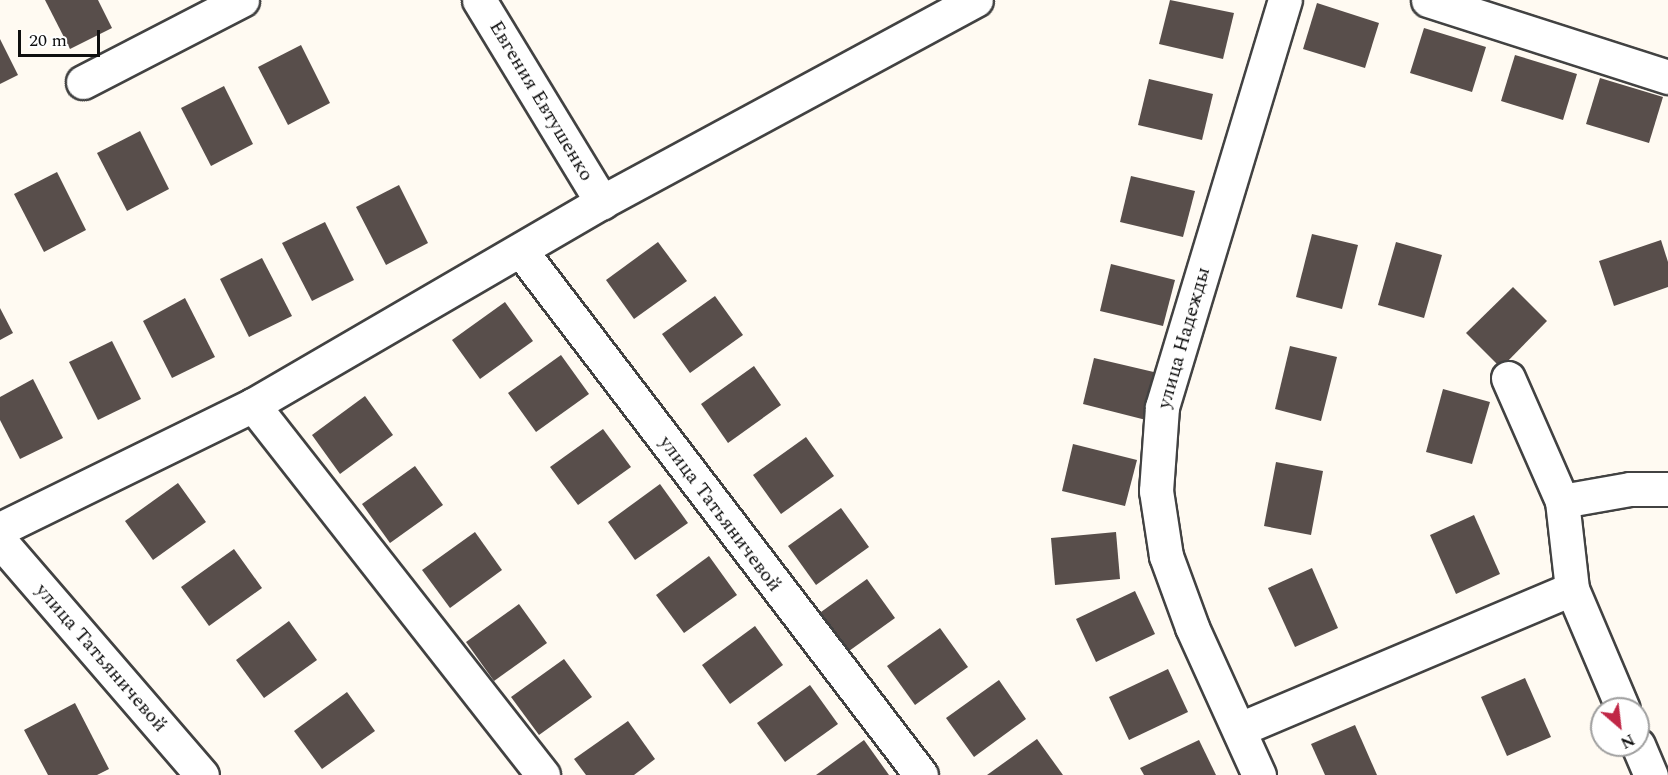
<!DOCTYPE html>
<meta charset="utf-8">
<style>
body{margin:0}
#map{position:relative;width:1668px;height:775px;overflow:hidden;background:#fffaf2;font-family:Spectral,serif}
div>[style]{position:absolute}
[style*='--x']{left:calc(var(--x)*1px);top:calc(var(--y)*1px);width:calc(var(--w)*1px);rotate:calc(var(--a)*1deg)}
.building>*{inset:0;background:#584e4b}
.roads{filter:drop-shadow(2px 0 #424242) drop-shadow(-2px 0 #424242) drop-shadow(0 2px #424242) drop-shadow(0 -2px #424242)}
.minor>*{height:33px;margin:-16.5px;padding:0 16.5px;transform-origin:16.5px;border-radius:16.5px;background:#fff}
span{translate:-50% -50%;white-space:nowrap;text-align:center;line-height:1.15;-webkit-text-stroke:6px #fff;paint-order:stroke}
.street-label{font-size:20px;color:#0f0f0f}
.north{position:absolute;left:1590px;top:697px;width:60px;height:60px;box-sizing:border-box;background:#fff;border:2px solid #9f9f9f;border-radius:50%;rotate:152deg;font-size:16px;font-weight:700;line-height:24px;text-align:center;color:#0f0f0f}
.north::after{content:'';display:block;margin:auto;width:21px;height:27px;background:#c02746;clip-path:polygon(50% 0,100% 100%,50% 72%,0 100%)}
.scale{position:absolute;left:18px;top:30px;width:82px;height:27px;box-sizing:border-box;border:3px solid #0f0f0f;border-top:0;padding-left:8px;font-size:18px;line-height:21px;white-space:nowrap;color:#0f0f0f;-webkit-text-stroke:4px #fff;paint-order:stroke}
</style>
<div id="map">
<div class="building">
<i style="clip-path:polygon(45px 0,98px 0,112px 28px,70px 49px)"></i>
<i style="clip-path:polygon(1170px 0,1234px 13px,1223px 59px,1159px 44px)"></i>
<i style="clip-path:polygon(1317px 3px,1379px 23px,1365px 68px,1303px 49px)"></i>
<i style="clip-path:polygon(1424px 28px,1486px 47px,1472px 92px,1410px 73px)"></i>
<i style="clip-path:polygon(0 39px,18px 75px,0 84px)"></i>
<i style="clip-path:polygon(301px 45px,330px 103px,288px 125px,258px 67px)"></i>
<i style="clip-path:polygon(1515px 55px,1577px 74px,1563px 120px,1501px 101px)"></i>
<i style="clip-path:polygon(1600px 78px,1663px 97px,1649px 143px,1586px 124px)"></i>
<i style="clip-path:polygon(1149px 79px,1213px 94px,1202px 140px,1138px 125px)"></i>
<i style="clip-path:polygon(224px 86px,253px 144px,211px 166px,181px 108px)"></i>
<i style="clip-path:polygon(140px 131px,169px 189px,127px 211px,97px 153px)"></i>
<i style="clip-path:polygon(57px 172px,86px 230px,44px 252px,14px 194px)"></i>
<i style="clip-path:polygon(1131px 176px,1195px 191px,1183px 237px,1120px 222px)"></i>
<i style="clip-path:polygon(399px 185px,428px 243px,386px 265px,356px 207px)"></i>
<i style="clip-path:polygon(325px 222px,354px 280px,312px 301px,282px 243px)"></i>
<i style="clip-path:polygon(1312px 234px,1358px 245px,1342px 309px,1296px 297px)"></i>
<i style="clip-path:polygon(1661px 240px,1668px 262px,1668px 287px,1614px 306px,1599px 261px)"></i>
<i style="clip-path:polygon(658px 242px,687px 281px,634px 319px,606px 280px)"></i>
<i style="clip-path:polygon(1396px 242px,1442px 255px,1424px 318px,1378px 305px)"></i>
<i style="clip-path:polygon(262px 258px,292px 316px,249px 337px,220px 279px)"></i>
<i style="clip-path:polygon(1111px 264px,1175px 280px,1163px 326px,1100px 311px)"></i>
<i style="clip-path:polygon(1513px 287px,1547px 321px,1501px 368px,1466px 333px)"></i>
<i style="clip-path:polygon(715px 296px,743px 335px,690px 373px,662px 334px)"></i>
<i style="clip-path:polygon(185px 298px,215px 357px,172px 378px,143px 321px)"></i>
<i style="clip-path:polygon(505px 302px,533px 341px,480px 379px,452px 340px)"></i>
<i style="clip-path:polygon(0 308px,13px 333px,0 340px)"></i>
<i style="clip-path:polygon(112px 341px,141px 399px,98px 420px,69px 362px)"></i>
<i style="clip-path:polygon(1290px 346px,1337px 357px,1321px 421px,1275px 409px)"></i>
<i style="clip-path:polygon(561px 355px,589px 394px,536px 432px,508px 393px)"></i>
<i style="clip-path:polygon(1094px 358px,1158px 373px,1146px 420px,1083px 404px)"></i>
<i style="clip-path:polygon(754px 366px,781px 405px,728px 443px,701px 404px)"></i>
<i style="clip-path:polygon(33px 379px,63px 438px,20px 459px,0 420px,0 397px)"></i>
<i style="clip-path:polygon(1443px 389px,1490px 402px,1472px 464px,1426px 452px)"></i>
<i style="clip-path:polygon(365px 396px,393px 435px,340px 474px,312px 435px)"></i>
<i style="clip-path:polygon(603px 429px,631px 467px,578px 505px,550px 467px)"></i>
<i style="clip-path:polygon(806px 437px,834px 476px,781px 514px,753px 475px)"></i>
<i style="clip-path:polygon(1073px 444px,1137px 460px,1125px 506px,1062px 491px)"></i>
<i style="clip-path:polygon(1276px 462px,1323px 471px,1311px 535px,1264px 526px)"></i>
<i style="clip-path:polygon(415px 466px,443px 505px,390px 543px,362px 504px)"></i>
<i style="clip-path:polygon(178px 483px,206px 522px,153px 560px,125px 521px)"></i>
<i style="clip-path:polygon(660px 484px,688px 523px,635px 560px,608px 522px)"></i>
<i style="clip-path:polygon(841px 508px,869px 547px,816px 585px,788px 546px)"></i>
<i style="clip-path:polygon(1474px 515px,1500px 574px,1456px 594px,1430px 535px)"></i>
<i style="clip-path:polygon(475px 532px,502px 570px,450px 608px,422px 570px)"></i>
<i style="clip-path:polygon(1116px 532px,1120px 579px,1055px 585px,1051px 538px)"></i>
<i style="clip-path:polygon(234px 549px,262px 588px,209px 626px,181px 587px)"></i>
<i style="clip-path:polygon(709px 556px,737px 595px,684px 633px,656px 595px)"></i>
<i style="clip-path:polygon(1312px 568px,1338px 628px,1295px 647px,1268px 588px)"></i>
<i style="clip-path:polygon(867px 579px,895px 618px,842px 656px,814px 617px)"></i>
<i style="clip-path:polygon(1135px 591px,1155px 634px,1096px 662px,1076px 619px)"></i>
<i style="clip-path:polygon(519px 604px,547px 643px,494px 681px,466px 642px)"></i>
<i style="clip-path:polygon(289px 621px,317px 660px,264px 698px,236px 660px)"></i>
<i style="clip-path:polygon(755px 626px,783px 665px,730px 704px,702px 665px)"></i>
<i style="clip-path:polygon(940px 628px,968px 667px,915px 705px,887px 666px)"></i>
<i style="clip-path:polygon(564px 659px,592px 697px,539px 735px,511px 697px)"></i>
<i style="clip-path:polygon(1168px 669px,1188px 712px,1129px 740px,1109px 697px)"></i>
<i style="clip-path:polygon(1525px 678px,1551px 737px,1507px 756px,1481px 697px)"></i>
<i style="clip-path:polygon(999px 680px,1026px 719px,974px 757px,946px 718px)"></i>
<i style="clip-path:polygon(810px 685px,838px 724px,785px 762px,757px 723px)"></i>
<i style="clip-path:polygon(347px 692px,375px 731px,322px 769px,294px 731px)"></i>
<i style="clip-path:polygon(75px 703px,109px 769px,97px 775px,48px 775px,24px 730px)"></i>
<i style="clip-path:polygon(628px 721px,655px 759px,634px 775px,586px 775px,574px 759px)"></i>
<i style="clip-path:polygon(1355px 725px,1377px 775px,1325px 775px,1311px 744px)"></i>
<i style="clip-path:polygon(1037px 739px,1063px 775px,987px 775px)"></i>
<i style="clip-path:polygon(864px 740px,889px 775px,816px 775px)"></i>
<i style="clip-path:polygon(1199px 740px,1216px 775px,1144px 775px,1140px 768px)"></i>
</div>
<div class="roads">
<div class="minor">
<i style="--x:479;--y:0;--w:237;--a:58.7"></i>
<i style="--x:1428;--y:0;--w:252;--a:17.8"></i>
<i style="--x:83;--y:82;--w:179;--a:-27.3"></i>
<i style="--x:521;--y:251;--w:659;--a:52.64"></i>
<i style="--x:1508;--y:378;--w:134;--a:66.3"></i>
<i style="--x:1562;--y:501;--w:89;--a:83.5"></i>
<i style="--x:1572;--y:589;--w:130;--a:67"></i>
<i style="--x:253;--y:405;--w:470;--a:51.9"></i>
<i style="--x:1562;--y:501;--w:69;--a:-10"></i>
<i style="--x:1630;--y:489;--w:38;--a:0"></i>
<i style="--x:0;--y:529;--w:282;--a:-26.1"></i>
<i style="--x:253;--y:405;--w:404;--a:-30.2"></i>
<i style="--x:602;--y:202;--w:425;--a:-28.4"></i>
<i style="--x:0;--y:541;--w:309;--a:49.2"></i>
<i style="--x:1240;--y:729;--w:360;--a:-22.9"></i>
<i style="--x:1638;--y:745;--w:33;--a:67"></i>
<i style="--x:1259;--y:775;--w:162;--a:-114.4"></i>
<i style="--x:1192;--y:627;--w:76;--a:-110.1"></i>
<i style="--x:1166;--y:556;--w:66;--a:-98.7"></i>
<i style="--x:1156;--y:491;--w:84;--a:-85.9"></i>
<i style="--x:1162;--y:407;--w:425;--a:-73.2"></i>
</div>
</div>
<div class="street-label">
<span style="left:541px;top:101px;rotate:59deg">Евгения Евтушенко</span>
<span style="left:1184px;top:338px;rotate:-74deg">улица Надежды</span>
<span style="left:720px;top:514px;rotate:53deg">улица Татьяничевой</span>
<span style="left:101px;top:658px;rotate:49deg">улица Татьяничевой</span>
</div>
<div class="north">N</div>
<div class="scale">20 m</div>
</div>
